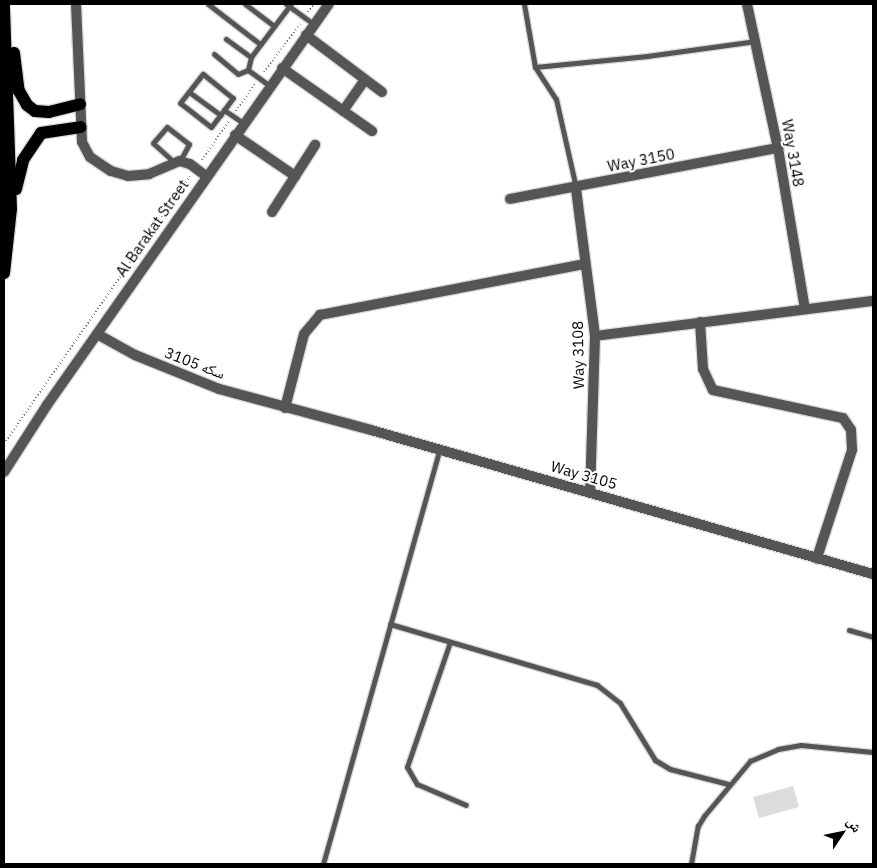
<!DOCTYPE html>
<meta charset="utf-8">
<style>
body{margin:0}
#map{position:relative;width:877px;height:868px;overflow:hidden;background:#fff;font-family:"IBM Plex Sans","Noto Naskh Arabic",sans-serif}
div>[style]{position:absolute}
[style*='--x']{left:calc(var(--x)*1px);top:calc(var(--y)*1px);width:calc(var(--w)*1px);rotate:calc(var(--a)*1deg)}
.green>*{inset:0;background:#dcdcdc}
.path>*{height:2px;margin-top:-1px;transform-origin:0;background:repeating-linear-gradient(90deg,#777 0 1px,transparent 0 3.5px)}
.roads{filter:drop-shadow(1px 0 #dbdbdb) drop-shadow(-1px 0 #dbdbdb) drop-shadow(0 1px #dbdbdb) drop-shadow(0 -1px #dbdbdb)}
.service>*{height:5px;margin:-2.5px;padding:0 2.5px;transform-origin:2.5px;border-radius:2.5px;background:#555}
.minor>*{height:10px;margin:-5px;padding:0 5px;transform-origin:5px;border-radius:5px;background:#555}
.tertiary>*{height:10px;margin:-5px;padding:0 5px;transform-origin:5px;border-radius:5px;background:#555}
.primary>*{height:12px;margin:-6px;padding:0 6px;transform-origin:6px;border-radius:6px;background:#000}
span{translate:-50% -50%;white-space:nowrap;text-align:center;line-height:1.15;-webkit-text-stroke:4px #fff;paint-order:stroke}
.street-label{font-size:15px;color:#000}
.frame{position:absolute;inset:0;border:5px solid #000;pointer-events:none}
.north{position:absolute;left:817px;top:808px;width:50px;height:50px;-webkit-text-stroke:4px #fff;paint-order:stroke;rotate:56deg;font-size:14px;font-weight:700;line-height:20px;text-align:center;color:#000}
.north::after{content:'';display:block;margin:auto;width:18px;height:22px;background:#000;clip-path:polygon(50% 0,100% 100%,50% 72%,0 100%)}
</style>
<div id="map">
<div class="green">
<i style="clip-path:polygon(793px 786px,799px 807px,759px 818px,753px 797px)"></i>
</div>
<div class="path">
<i style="--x:308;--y:12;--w:10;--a:-53"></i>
<i style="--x:264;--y:72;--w:60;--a:-53.1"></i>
<i style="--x:236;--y:111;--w:33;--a:-55"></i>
<i style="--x:202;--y:160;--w:47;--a:-55.3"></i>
<i style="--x:4;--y:444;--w:326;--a:-55.2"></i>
</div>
<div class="roads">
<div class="service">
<i style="--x:208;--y:4;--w:66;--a:37.6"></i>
<i style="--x:245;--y:4;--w:36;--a:37"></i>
<i style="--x:286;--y:4;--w:34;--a:36"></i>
<i style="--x:524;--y:4;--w:64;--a:80.1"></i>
<i style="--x:535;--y:67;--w:38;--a:57"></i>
<i style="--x:556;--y:99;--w:91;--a:77.3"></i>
<i style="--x:226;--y:39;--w:31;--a:36"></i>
<i style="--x:251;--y:57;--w:13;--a:103"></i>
<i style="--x:248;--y:70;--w:27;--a:36"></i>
<i style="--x:214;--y:54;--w:31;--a:40"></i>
<i style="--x:238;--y:74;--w:11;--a:-22"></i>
<i style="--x:251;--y:57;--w:66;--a:-53"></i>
<i style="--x:535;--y:67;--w:113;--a:-5.6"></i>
<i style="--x:647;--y:56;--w:110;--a:-7.8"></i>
<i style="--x:189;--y:92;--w:39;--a:36"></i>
<i style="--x:224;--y:110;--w:21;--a:127"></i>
<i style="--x:211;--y:127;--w:39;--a:-142"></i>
<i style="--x:180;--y:103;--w:37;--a:-52"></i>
<i style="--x:203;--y:74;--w:38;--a:39"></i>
<i style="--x:233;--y:98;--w:15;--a:127"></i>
<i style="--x:224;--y:110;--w:23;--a:34"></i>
<i style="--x:174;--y:162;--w:28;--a:-138"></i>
<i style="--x:153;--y:143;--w:21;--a:-49"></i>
<i style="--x:167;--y:127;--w:28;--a:38"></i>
<i style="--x:189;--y:144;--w:19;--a:118"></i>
<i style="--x:390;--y:624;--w:216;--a:16.4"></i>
<i style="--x:597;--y:685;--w:29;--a:38"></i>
<i style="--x:620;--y:703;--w:67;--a:58.4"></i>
<i style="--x:655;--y:760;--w:17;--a:31"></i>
<i style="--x:670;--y:769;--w:60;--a:14.5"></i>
<i style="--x:849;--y:630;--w:25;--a:16"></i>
<i style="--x:450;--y:642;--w:132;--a:109"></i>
<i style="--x:407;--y:767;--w:20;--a:60"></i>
<i style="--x:417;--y:784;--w:53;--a:23.2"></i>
<i style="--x:323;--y:864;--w:431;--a:-74.3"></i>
<i style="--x:691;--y:864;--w:39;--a:-80"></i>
<i style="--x:698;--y:826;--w:12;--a:-59"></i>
<i style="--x:704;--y:816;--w:72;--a:-50.1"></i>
<i style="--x:750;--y:761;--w:30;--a:-23"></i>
<i style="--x:778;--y:749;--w:23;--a:-10"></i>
<i style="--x:801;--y:745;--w:72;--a:5.6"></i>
</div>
<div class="minor">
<i style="--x:76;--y:4;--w:138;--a:87.5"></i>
<i style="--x:82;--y:142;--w:17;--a:62"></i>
<i style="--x:90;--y:157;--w:25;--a:34"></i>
<i style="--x:111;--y:171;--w:18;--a:16"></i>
<i style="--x:128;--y:176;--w:21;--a:-5"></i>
<i style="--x:149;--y:174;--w:34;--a:-23"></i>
<i style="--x:180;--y:161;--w:10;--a:17"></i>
<i style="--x:190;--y:164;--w:20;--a:37"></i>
<i style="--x:747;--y:4;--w:147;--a:77.9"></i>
<i style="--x:778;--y:148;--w:163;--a:80.5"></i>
<i style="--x:306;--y:35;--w:95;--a:36.9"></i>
<i style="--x:282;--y:68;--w:110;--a:35"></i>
<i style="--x:343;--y:111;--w:38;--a:-55"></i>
<i style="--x:235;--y:135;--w:73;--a:34.3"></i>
<i style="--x:576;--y:189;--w:148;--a:82.6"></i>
<i style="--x:595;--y:336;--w:157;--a:91.8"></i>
<i style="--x:510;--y:199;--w:273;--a:-10.8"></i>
<i style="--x:272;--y:212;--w:80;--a:-57.3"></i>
<i style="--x:700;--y:322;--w:47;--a:86.3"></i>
<i style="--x:703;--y:369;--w:23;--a:65"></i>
<i style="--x:713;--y:390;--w:133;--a:12.2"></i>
<i style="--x:843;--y:418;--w:14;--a:56"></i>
<i style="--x:851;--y:430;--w:20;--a:87"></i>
<i style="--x:852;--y:450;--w:114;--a:108"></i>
<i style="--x:595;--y:336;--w:280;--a:-7.2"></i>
<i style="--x:285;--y:408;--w:76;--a:-75.6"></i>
<i style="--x:304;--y:334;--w:25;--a:-50"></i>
<i style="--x:320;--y:315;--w:269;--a:-10.9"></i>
</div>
<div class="tertiary">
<i style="--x:97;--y:334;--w:43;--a:28.9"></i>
<i style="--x:135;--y:355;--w:91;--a:22"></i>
<i style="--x:219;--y:389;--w:157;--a:15.1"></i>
<i style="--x:371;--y:430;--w:522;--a:16.01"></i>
<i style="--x:4;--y:472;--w:80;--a:-57.3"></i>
<i style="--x:47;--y:405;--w:490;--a:-54.9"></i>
</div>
<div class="primary">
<i style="--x:14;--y:53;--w:38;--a:83"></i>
<i style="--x:19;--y:91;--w:16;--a:60"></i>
<i style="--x:27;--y:105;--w:10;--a:37"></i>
<i style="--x:35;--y:111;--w:14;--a:4"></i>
<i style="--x:49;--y:112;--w:32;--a:-14"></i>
<i style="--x:16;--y:189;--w:30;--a:-76"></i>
<i style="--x:23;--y:160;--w:32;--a:-56"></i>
<i style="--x:41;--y:133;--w:40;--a:-8.5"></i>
<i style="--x:4;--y:273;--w:64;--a:-83.8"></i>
<i style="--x:11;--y:209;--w:205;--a:-92"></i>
</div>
</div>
<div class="street-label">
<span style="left:793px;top:153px;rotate:80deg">Way 3148</span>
<span style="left:641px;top:160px;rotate:-11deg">Way 3150</span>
<span style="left:152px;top:228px;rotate:-55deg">Al Barakat Street</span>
<span style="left:578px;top:355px;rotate:-91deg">Way 3108</span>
<span style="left:195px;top:363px;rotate:21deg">سكه 3105</span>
<span style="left:584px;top:475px;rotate:16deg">Way 3105</span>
</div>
<div class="frame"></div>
<div class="north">ش</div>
</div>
